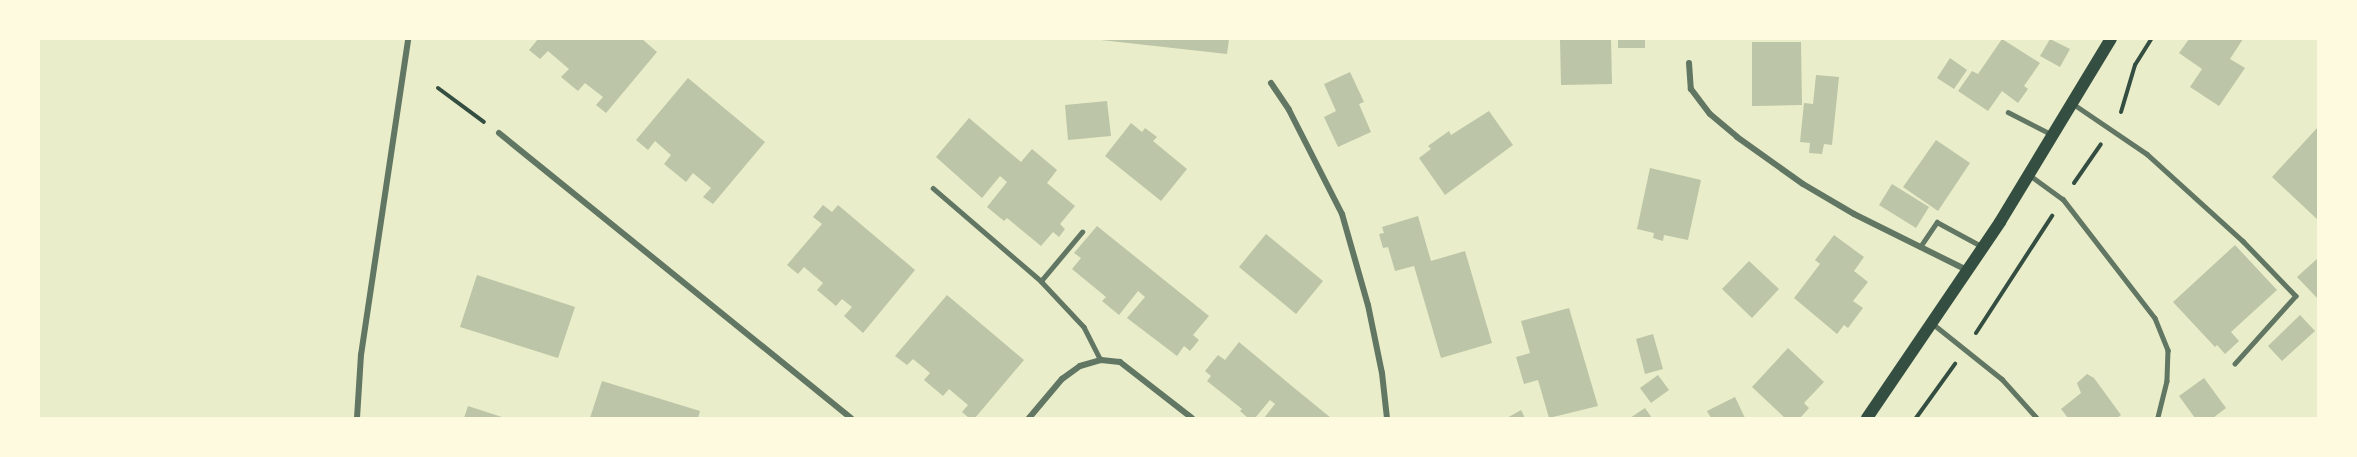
<!DOCTYPE html>
<style>
body{margin:0}
#map{position:relative;width:2357px;height:457px;overflow:hidden;background:#e9edc9;font-family:"Exo 2",sans-serif}
div>[style]{position:absolute}
[style*='--x']{left:calc(var(--x)*1px);top:calc(var(--y)*1px);width:calc(var(--w)*1px);rotate:calc(var(--a)*1deg)}
.building>*{inset:0;background:#bcc5a7}
.path>*{height:4px;margin:-2px;padding:0 2px;transform-origin:2px;border-radius:2px;background:#344e41}
.service>*{height:4.5px;margin:-2.25px;padding:0 2.25px;transform-origin:2.25px;border-radius:2.25px;background:#617663}
.minor>*{height:6px;margin:-3px;padding:0 3px;transform-origin:3px;border-radius:3px;background:#617663}
.secondary>*{height:12px;margin:-6px;padding:0 6px;transform-origin:6px;border-radius:6px;background:#344e41}
span{translate:-50% -50%;white-space:nowrap;text-align:center;line-height:1.15;-webkit-text-stroke:6px #fefae0;paint-order:stroke}
.frame{position:absolute;inset:0;border:40px solid #fefae0;pointer-events:none}
</style>
<div id="map">
<div class="building">
<i style="clip-path:polygon(538px 39px,642px 39px,657px 52px,606px 113px,596px 105px,603px 97px,585px 83px,578px 91px,561px 77px,569px 69px,548px 51px,540px 59px,529px 50px)"></i>
<i style="clip-path:polygon(1092px 39px,1229px 39px,1227px 54px)"></i>
<i style="clip-path:polygon(1560px 39px,1611px 39px,1612px 84px,1561px 85px)"></i>
<i style="clip-path:polygon(1618px 39px,1645px 39px,1645px 48px,1618px 48px)"></i>
<i style="clip-path:polygon(2002px 39px,2040px 63px,2024px 86px,2028px 89px,2018px 103px,2002px 91px,1988px 111px,1958px 91px,1972px 71px,1978px 74px)"></i>
<i style="clip-path:polygon(2050px 39px,2070px 49px,2060px 67px,2040px 56px)"></i>
<i style="clip-path:polygon(2189px 39px,2243px 39px,2230px 59px,2245px 68px,2219px 106px,2190px 87px,2202px 69px,2179px 53px)"></i>
<i style="clip-path:polygon(1752px 42px,1801px 42px,1802px 105px,1752px 106px)"></i>
<i style="clip-path:polygon(1950px 58px,1967px 70px,1954px 89px,1937px 78px)"></i>
<i style="clip-path:polygon(1350px 72px,1364px 102px,1359px 104px,1371px 132px,1338px 147px,1324px 117px,1336px 111px,1324px 84px)"></i>
<i style="clip-path:polygon(1816px 75px,1839px 77px,1832px 145px,1824px 144px,1822px 154px,1809px 153px,1810px 143px,1800px 142px,1804px 103px,1813px 104px)"></i>
<i style="clip-path:polygon(688px 78px,765px 142px,713px 204px,703px 197px,711px 188px,693px 173px,686px 182px,664px 164px,671px 155px,655px 141px,648px 150px,636px 140px)"></i>
<i style="clip-path:polygon(1107px 101px,1111px 136px,1068px 140px,1065px 105px)"></i>
<i style="clip-path:polygon(1489px 111px,1513px 145px,1445px 195px,1419px 158px,1431px 149px,1428px 146px,1449px 131px,1451px 135px)"></i>
<i style="clip-path:polygon(969px 118px,1021px 162px,1032px 149px,1057px 170px,1047px 183px,1075px 206px,1060px 224px,1065px 229px,1059px 237px,1053px 232px,1041px 246px,1007px 218px,1004px 221px,987px 207px,1007px 182px,1000px 176px,982px 198px,936px 157px)"></i>
<i style="clip-path:polygon(1131px 123px,1142px 132px,1145px 128px,1157px 137px,1153px 141px,1187px 169px,1161px 201px,1105px 156px)"></i>
<i style="clip-path:polygon(2318px 127px,2318px 220px,2272px 177px)"></i>
<i style="clip-path:polygon(1936px 140px,1970px 163px,1938px 211px,1903px 187px)"></i>
<i style="clip-path:polygon(1650px 168px,1701px 180px,1688px 240px,1664px 235px,1663px 241px,1653px 238px,1654px 233px,1637px 229px)"></i>
<i style="clip-path:polygon(1892px 184px,1929px 207px,1916px 228px,1879px 205px)"></i>
<i style="clip-path:polygon(823px 205px,832px 212px,838px 205px,915px 270px,863px 333px,844px 316px,852px 307px,842px 299px,836px 306px,817px 290px,823px 283px,804px 267px,798px 274px,787px 265px,822px 224px,813px 217px)"></i>
<i style="clip-path:polygon(1418px 216px,1431px 261px,1465px 251px,1492px 343px,1441px 358px,1414px 266px,1395px 271px,1388px 247px,1383px 248px,1379px 234px,1384px 233px,1382px 227px)"></i>
<i style="clip-path:polygon(1097px 226px,1209px 316px,1193px 335px,1199px 340px,1190px 351px,1184px 346px,1177px 356px,1127px 318px,1145px 297px,1138px 291px,1119px 315px,1102px 301px,1106px 297px,1072px 269px,1081px 258px,1074px 253px)"></i>
<i style="clip-path:polygon(1266px 234px,1323px 281px,1296px 314px,1239px 267px)"></i>
<i style="clip-path:polygon(1834px 235px,1864px 257px,1854px 271px,1868px 282px,1853px 301px,1863px 308px,1848px 328px,1844px 325px,1837px 334px,1794px 298px,1820px 264px,1815px 260px)"></i>
<i style="clip-path:polygon(2235px 245px,2277px 290px,2231px 332px,2239px 341px,2225px 354px,2217px 345px,2215px 347px,2173px 302px)"></i>
<i style="clip-path:polygon(2318px 258px,2318px 299px,2297px 277px)"></i>
<i style="clip-path:polygon(1749px 261px,1779px 289px,1752px 318px,1722px 289px)"></i>
<i style="clip-path:polygon(477px 275px,575px 307px,558px 358px,460px 327px)"></i>
<i style="clip-path:polygon(947px 295px,1024px 360px,975px 418px,969px 418px,962px 412px,968px 405px,949px 389px,943px 396px,924px 380px,930px 373px,913px 359px,907px 365px,895px 356px)"></i>
<i style="clip-path:polygon(1569px 308px,1598px 406px,1549px 418px,1538px 380px,1524px 384px,1516px 357px,1530px 353px,1521px 321px)"></i>
<i style="clip-path:polygon(2300px 315px,2315px 331px,2282px 361px,2268px 346px)"></i>
<i style="clip-path:polygon(1653px 334px,1663px 369px,1645px 374px,1636px 339px)"></i>
<i style="clip-path:polygon(1239px 342px,1293px 387px,1331px 418px,1264px 418px,1275px 404px,1270px 400px,1255px 418px,1248px 418px,1240px 411px,1242px 409px,1207px 381px,1211px 376px,1205px 371px,1218px 355px,1225px 360px)"></i>
<i style="clip-path:polygon(1788px 348px,1824px 382px,1804px 403px,1809px 408px,1800px 418px,1785px 418px,1752px 387px)"></i>
<i style="clip-path:polygon(2087px 374px,2094px 378px,2121px 415px,2117px 418px,2068px 418px,2061px 409px,2081px 393px,2077px 383px)"></i>
<i style="clip-path:polygon(1658px 375px,1669px 390px,1651px 403px,1640px 388px)"></i>
<i style="clip-path:polygon(2204px 378px,2226px 408px,2213px 418px,2195px 418px,2179px 396px)"></i>
<i style="clip-path:polygon(602px 381px,700px 411px,698px 418px,590px 418px)"></i>
<i style="clip-path:polygon(1735px 397px,1745px 418px,1711px 418px,1707px 411px)"></i>
<i style="clip-path:polygon(468px 406px,505px 418px,464px 418px)"></i>
<i style="clip-path:polygon(1645px 408px,1652px 418px,1630px 418px)"></i>
<i style="clip-path:polygon(1521px 410px,1525px 418px,1507px 418px)"></i>
</div>
<div class="path">
<i style="--x:438;--y:88;--w:57;--a:36.5"></i>
<i style="--x:2121;--y:112;--w:49;--a:-73.4"></i>
<i style="--x:2135;--y:65;--w:31;--a:-58"></i>
<i style="--x:2074;--y:183;--w:47;--a:-55.3"></i>
<i style="--x:1976;--y:333;--w:140;--a:-57"></i>
<i style="--x:1916;--y:418;--w:67;--a:-54.2"></i>
</div>
<div class="service">
<i style="--x:2072;--y:103;--w:91;--a:34.2"></i>
<i style="--x:2147;--y:154;--w:130;--a:42.2"></i>
<i style="--x:2243;--y:241;--w:76;--a:46.1"></i>
<i style="--x:2296;--y:296;--w:91;--a:131.9"></i>
<i style="--x:2008;--y:112;--w:51;--a:27.1"></i>
<i style="--x:2031;--y:176;--w:39;--a:36"></i>
<i style="--x:2063;--y:199;--w:150;--a:52.3"></i>
<i style="--x:2155;--y:318;--w:35;--a:68"></i>
<i style="--x:2168;--y:350;--w:31;--a:92"></i>
<i style="--x:2167;--y:381;--w:38;--a:104"></i>
<i style="--x:933;--y:188;--w:143;--a:40.7"></i>
<i style="--x:1041;--y:281;--w:63;--a:46.9"></i>
<i style="--x:1084;--y:327;--w:37;--a:63"></i>
<i style="--x:1920;--y:247;--w:30;--a:-56"></i>
<i style="--x:1937;--y:222;--w:52;--a:28.5"></i>
<i style="--x:1041;--y:281;--w:64;--a:-50.1"></i>
<i style="--x:1932;--y:323;--w:90;--a:38.7"></i>
<i style="--x:2002;--y:379;--w:52;--a:48.1"></i>
</div>
<div class="minor">
<i style="--x:1689;--y:63;--w:26;--a:86"></i>
<i style="--x:1691;--y:89;--w:31;--a:53"></i>
<i style="--x:1710;--y:114;--w:35;--a:40"></i>
<i style="--x:1737;--y:137;--w:81;--a:35.5"></i>
<i style="--x:1803;--y:184;--w:59;--a:30.5"></i>
<i style="--x:1854;--y:214;--w:126;--a:26.4"></i>
<i style="--x:1271;--y:83;--w:32;--a:56"></i>
<i style="--x:1289;--y:110;--w:117;--a:63"></i>
<i style="--x:1342;--y:214;--w:95;--a:74.1"></i>
<i style="--x:1368;--y:305;--w:69;--a:78.4"></i>
<i style="--x:1382;--y:373;--w:45;--a:83.7"></i>
<i style="--x:499;--y:133;--w:453;--a:39"></i>
<i style="--x:357;--y:418;--w:63;--a:-86.4"></i>
<i style="--x:361;--y:355;--w:319;--a:-81.5"></i>
<i style="--x:1029;--y:418;--w:51;--a:-49.8"></i>
<i style="--x:1062;--y:379;--w:22;--a:-36"></i>
<i style="--x:1080;--y:366;--w:22;--a:-16"></i>
<i style="--x:1101;--y:360;--w:19;--a:6"></i>
<i style="--x:1120;--y:362;--w:91;--a:37.9"></i>
</div>
<div class="secondary">
<i style="--x:1867;--y:418;--w:237;--a:-55.8"></i>
<i style="--x:2000;--y:222;--w:214;--a:-58.8"></i>
</div>
<div class="frame"></div>
</div>
